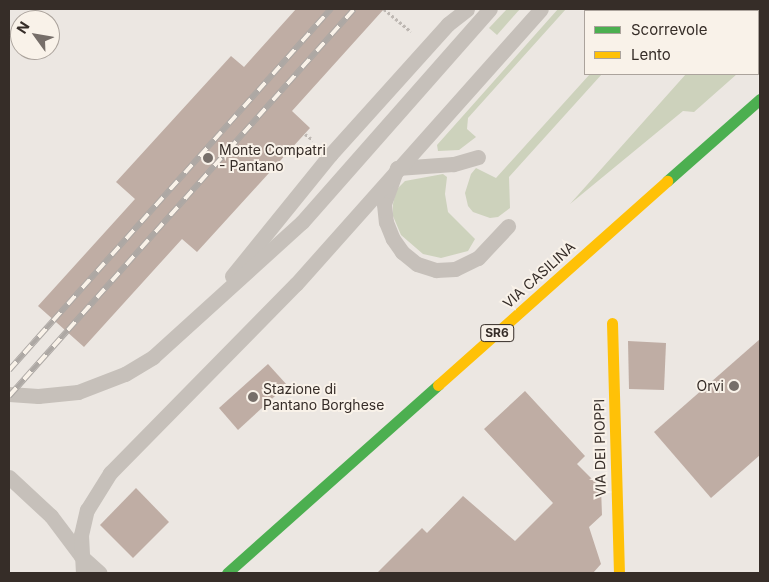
<!DOCTYPE html>
<style>
body{margin:0}
#map{position:relative;width:769px;height:582px;overflow:hidden;background:#ece7e2;font-family:Inter,sans-serif}
div>[style]{position:absolute}
[style*='--x']{left:calc(var(--x)*1px);top:calc(var(--y)*1px);width:calc(var(--w)*1px);rotate:calc(var(--a)*1deg)}
.green>*{inset:0;background:#cdd2bc}
.building>*{inset:0;background:#bfada4}
.path>*{height:3px;margin-top:-1.5px;transform-origin:0;background:repeating-linear-gradient(90deg,#beb8b3 0 2.5px,transparent 0 5px)}
.lane>*{height:15px;margin:-7.5px;padding:0 7.5px;transform-origin:7.5px;border-radius:7.5px;background:#c6c0ba}
.fast>*{height:11px;margin:-5.5px;padding:0 5.5px;transform-origin:5.5px;border-radius:5.5px;background:#4caf50}
.slow>*{height:11px;margin:-5.5px;padding:0 5.5px;transform-origin:5.5px;border-radius:5.5px;background:#ffc107}
.rail>*{height:5.5px;margin-top:-2.75px;transform-origin:0;background:repeating-linear-gradient(90deg,#f9f2e9 0 11px,#ada8a4 0 22px);box-sizing:border-box;border-block:1px solid #ada8a4}
.dots>*{width:14px;height:14px;translate:-50% -50%;box-sizing:border-box;border:2px solid #f9f2e9;border-radius:50%}
span{translate:-50% -50%;white-space:nowrap;text-align:center;line-height:1.15;-webkit-text-stroke:4px #f9f2e9;paint-order:stroke}
.shield-label span{padding:1px 4px;background:#f9f2e9;border:1px solid;border-radius:4px;-webkit-text-stroke-width:0}
.shield-label{font-size:12px;color:#362d28;font-weight:700}
.poi-label{font-size:14px;color:#362d28}
.left{translate:0 -50%;text-align:left}
.right{translate:-100% -50%;text-align:right}
.street-label{font-size:14px;color:#362d28}
.frame{position:absolute;inset:0;border:10px solid #362d28;pointer-events:none}
.legend{position:absolute;left:584px;top:10px;width:175px;height:65px;box-sizing:border-box;background:#f9f2e9;border:1px solid #aba39c;margin:0;padding:6px 9px;list-style:none;font-size:15px;color:#362d28}
.legend li{display:flex;align-items:center;gap:10px;height:25px}
.legend b{width:25px;border:1px solid #aba39c}
.north{position:absolute;left:10px;top:10px;width:50px;height:50px;box-sizing:border-box;background:#f9f2e9;border:1px solid #aba39c;border-radius:50%;rotate:302deg;font-size:14px;font-weight:700;line-height:20px;text-align:center;color:#362d28}
.north::after{content:'';display:block;margin:auto;width:18px;height:22px;background:#766e69;clip-path:polygon(50% 0,100% 100%,50% 72%,0 100%)}
</style>
<div id="map">
<div class="green">
<i style="clip-path:polygon(507px 9px,520px 9px,497px 35px,489px 28px)"></i>
<i style="clip-path:polygon(558px 9px,566px 9px,468px 118px,467px 129px,476px 137px,459px 150px,438px 151px,437px 145px)"></i>
<i style="clip-path:polygon(743px 9px,760px 9px,758px 56px,758px 11px,741px 11px)"></i>
<i style="clip-path:polygon(590px 74px,602px 74px,509px 177px,510px 208px,498px 217px,490px 218px,473px 212px,468px 206px,465px 193px,471px 174px,476px 168px,496px 178px)"></i>
<i style="clip-path:polygon(686px 74px,737px 74px,694px 112px,683px 111px,570px 204px)"></i>
<i style="clip-path:polygon(443px 174px,447px 177px,445px 194px,448px 212px,475px 239px,468px 251px,441px 258px,423px 254px,401px 235px,393px 216px,393px 204px,396px 190px,405px 181px)"></i>
</div>
<div class="building">
<i style="clip-path:polygon(296px 9px,384px 9px,292px 111px,310px 128px,197px 252px,182px 239px,84px 347px,38px 306px,135px 199px,116px 182px,231px 56px,244px 67px)"></i>
<i style="clip-path:polygon(760px 339px,760px 455px,711px 498px,654px 432px)"></i>
<i style="clip-path:polygon(628px 341px,666px 343px,664px 390px,629px 389px)"></i>
<i style="clip-path:polygon(268px 364px,287px 385px,238px 430px,219px 408px)"></i>
<i style="clip-path:polygon(525px 391px,585px 456px,577px 464px,601px 488px,602px 515px,589px 527px,601px 564px,593px 573px,377px 573px,422px 528px,427px 533px,463px 496px,515px 541px,553px 503px,484px 429px)"></i>
<i style="clip-path:polygon(136px 488px,169px 522px,133px 558px,100px 525px)"></i>
</div>
<div class="path">
<i style="--x:384;--y:9;--w:35;--a:40"></i>
<i style="--x:305;--y:134;--w:10;--a:37"></i>
</div>
<div class="lane">
<i style="--x:478;--y:157;--w:26;--a:164"></i>
<i style="--x:453;--y:164;--w:56;--a:175.9"></i>
<i style="--x:397;--y:168;--w:38;--a:110"></i>
<i style="--x:384;--y:204;--w:18;--a:84"></i>
<i style="--x:386;--y:222;--w:18;--a:68"></i>
<i style="--x:393;--y:239;--w:16;--a:55"></i>
<i style="--x:402;--y:252;--w:19;--a:39"></i>
<i style="--x:417;--y:264;--w:20;--a:18"></i>
<i style="--x:436;--y:270;--w:19;--a:-3"></i>
<i style="--x:455;--y:269;--w:25;--a:-26"></i>
<i style="--x:478;--y:258;--w:44;--a:-46.8"></i>
<i style="--x:232;--y:276;--w:156;--a:-51"></i>
<i style="--x:330;--y:155;--w:176;--a:-48"></i>
<i style="--x:448;--y:24;--w:24;--a:-38"></i>
<i style="--x:9;--y:394;--w:29;--a:4"></i>
<i style="--x:38;--y:396;--w:40;--a:-5.7"></i>
<i style="--x:78;--y:392;--w:50;--a:-21"></i>
<i style="--x:125;--y:374;--w:33;--a:-31"></i>
<i style="--x:153;--y:357;--w:201;--a:-42.2"></i>
<i style="--x:302;--y:222;--w:284;--a:-48.6"></i>
<i style="--x:9;--y:477;--w:57;--a:42.9"></i>
<i style="--x:51;--y:516;--w:50;--a:53.1"></i>
<i style="--x:81;--y:556;--w:25;--a:42"></i>
<i style="--x:83;--y:573;--w:38;--a:-93"></i>
<i style="--x:81;--y:535;--w:26;--a:-77"></i>
<i style="--x:87;--y:510;--w:44;--a:-58.1"></i>
<i style="--x:110;--y:473;--w:265;--a:-45.5"></i>
<i style="--x:296;--y:284;--w:368;--a:-48.3"></i>
</div>
<div class="fast">
<i style="--x:667;--y:181;--w:124;--a:-41.4"></i>
<i style="--x:227;--y:573;--w:283;--a:-41.7"></i>
</div>
<div class="slow">
<i style="--x:612;--y:323;--w:250;--a:88.4"></i>
<i style="--x:438;--y:385;--w:307;--a:-41.7"></i>
</div>
<div class="rail">
<i style="--x:9;--y:370;--w:484;--a:-48.3"></i>
<i style="--x:9;--y:396;--w:518;--a:-48.28"></i>
</div>
<div class="dots">
<i style="left:208px;top:158px;background:#766e69"></i>
<i style="left:734px;top:386px;background:#766e69"></i>
<i style="left:253px;top:397px;background:#766e69"></i>
</div>
<div class="shield-label">
<span style="left:497px;top:333px">SR6</span>
</div>
<div class="poi-label">
<span class="left" style="left:219px;top:158px">Monte Compatri<br>- Pantano</span>
<span class="right" style="left:724px;top:386px">Orvi</span>
<span class="left" style="left:263px;top:397px">Stazione di<br>Pantano Borghese</span>
</div>
<div class="street-label">
<span style="left:539px;top:275px;rotate:-42deg">VIA CASILINA</span>
<span style="left:600px;top:448px;rotate:-91deg">VIA DEI PIOPPI</span>
</div>
<div class="frame"></div>
<ul class="legend">
<li><b style="height:6px;background:#4caf50"></b>Scorrevole</li>
<li><b style="height:6px;background:#ffc107"></b>Lento</li>
</ul>
<div class="north">N</div>
</div>
